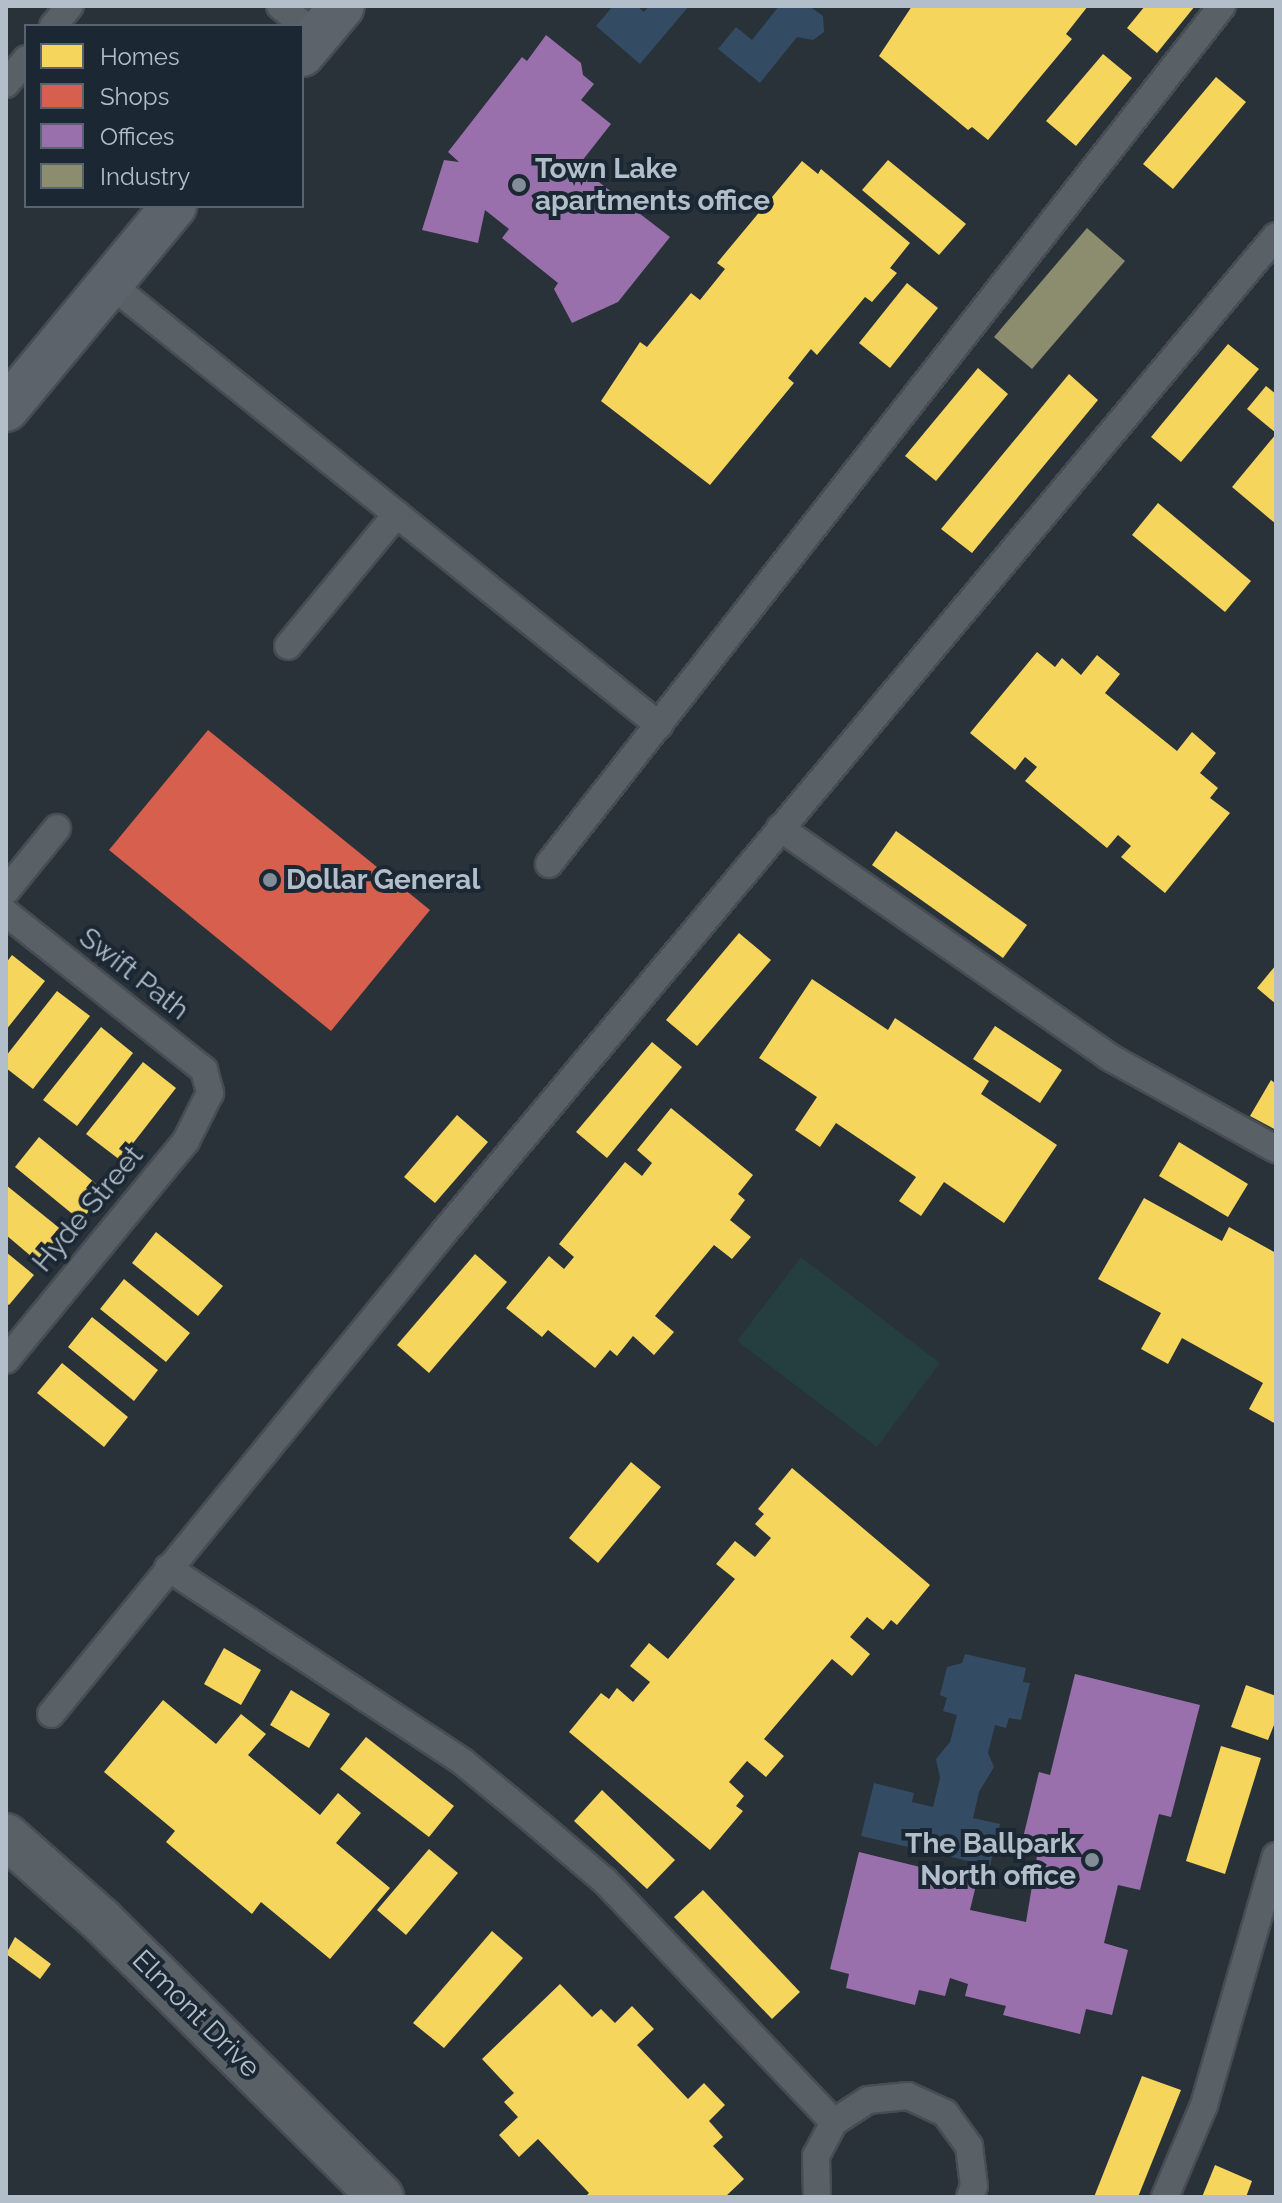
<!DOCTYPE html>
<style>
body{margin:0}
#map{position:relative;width:1282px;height:2203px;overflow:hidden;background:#293139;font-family:Raleway,sans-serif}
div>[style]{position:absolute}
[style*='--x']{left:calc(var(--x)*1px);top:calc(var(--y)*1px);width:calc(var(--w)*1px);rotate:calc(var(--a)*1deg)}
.green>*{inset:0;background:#253e3f}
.water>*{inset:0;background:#334c64}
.homes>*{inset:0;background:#f6d55c}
.shops>*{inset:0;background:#d6604d}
.offices>*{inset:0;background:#9970ab}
.industry>*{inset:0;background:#8c8c6e}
.roads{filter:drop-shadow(2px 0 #474d53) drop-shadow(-2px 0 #474d53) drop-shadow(0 2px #474d53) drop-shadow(0 -2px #474d53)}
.service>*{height:26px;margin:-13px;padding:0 13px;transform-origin:13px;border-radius:13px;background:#596066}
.tertiary>*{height:44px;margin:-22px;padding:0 22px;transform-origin:22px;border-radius:22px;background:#596066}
.secondary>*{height:44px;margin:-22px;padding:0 22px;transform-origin:22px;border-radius:22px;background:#5d636b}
.dots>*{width:22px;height:22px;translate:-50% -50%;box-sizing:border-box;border:4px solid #1b2834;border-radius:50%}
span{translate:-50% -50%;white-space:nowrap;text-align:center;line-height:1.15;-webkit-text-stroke:8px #1b2834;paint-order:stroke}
.poi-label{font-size:28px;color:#b2beca;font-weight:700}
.left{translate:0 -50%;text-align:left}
.right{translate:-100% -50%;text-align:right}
.street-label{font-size:28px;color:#b2beca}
.frame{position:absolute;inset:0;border:8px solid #b2beca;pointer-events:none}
.legend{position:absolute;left:24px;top:24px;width:280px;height:184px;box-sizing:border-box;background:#1b2834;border:2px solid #576470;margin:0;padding:10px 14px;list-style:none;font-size:24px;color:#b2beca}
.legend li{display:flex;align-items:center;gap:16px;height:40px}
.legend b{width:40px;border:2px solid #576470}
</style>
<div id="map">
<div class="green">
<i style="clip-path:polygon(801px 1257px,940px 1363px,877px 1447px,737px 1341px)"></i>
</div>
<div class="water">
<i style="clip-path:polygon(613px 6px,637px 6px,644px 12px,649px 6px,689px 6px,640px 64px,596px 26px)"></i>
<i style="clip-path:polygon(779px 6px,809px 6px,823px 16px,824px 32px,813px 40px,797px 37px,760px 83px,718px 49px,736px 27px,752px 40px)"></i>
<i style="clip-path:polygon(965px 1654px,1026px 1668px,1023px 1682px,1030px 1683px,1021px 1720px,1009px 1718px,1006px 1728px,995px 1725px,988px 1753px,994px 1767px,979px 1792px,973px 1818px,1000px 1824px,990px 1866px,861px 1836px,874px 1783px,914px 1793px,912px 1802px,933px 1807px,940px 1778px,936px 1759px,950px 1742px,957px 1715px,943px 1711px,947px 1698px,940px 1695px,947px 1667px,962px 1663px)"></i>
</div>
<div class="homes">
<i style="clip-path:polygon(912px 6px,1088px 6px,1066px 34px,1072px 39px,988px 140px,972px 127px,968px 130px,879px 56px)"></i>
<i style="clip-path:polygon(1145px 6px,1195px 6px,1157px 53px,1127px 28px)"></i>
<i style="clip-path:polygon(1103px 54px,1132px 78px,1076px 146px,1046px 121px)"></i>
<i style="clip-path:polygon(1216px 77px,1246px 102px,1173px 189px,1143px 164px)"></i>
<i style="clip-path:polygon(888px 160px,966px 224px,939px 255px,862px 190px)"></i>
<i style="clip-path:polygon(802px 161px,818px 174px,821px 169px,910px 243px,890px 268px,897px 273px,872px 302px,865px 297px,817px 355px,811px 349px,788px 378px,794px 383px,710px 485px,601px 401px,640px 342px,647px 347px,691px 293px,700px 300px,725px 269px,717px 263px)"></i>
<i style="clip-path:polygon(907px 283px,938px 308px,890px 368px,859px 343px)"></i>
<i style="clip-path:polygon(1228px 344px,1259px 369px,1181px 462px,1151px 437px)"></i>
<i style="clip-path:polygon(978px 368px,1008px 394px,936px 481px,905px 456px)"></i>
<i style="clip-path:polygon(1069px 374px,1098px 400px,972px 553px,941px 529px)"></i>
<i style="clip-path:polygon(1266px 386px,1276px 394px,1276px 433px,1247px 409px)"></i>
<i style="clip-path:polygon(1276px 434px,1276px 524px,1232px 487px)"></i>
<i style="clip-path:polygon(1158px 503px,1251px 581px,1225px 612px,1132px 535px)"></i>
<i style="clip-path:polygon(1037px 652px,1055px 667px,1062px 658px,1081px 675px,1097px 655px,1120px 674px,1105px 693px,1177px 751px,1192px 732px,1216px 753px,1200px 773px,1218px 788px,1210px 798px,1230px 813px,1165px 893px,1121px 857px,1131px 846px,1118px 835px,1107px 848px,1025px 781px,1037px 767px,1025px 757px,1015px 770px,970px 733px)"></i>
<i style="clip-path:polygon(896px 831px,1027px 925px,1003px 958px,872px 865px)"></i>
<i style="clip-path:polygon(739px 933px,771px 960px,697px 1046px,666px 1020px)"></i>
<i style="clip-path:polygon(12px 955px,45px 981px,6px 1030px,6px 963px)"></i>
<i style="clip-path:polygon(1276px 965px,1276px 1004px,1257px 988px)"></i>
<i style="clip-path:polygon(812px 979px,888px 1030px,895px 1018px,989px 1081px,981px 1094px,1057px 1145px,1004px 1223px,944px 1182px,921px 1216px,899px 1201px,916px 1177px,836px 1123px,820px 1147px,795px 1130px,817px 1097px,759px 1058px)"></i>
<i style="clip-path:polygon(57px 991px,90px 1016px,33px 1089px,6px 1068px,6px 1056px)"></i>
<i style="clip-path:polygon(995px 1026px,1062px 1070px,1040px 1103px,973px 1059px)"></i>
<i style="clip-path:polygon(101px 1027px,133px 1053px,77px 1126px,43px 1100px)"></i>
<i style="clip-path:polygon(652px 1042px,682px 1067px,607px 1158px,576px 1132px)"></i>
<i style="clip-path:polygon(143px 1062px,176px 1088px,120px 1160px,86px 1134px)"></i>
<i style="clip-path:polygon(1271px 1080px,1276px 1084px,1276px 1130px,1250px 1116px)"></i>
<i style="clip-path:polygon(671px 1108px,753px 1175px,738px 1194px,745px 1200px,730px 1220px,751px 1237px,732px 1259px,714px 1245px,655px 1316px,674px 1332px,654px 1355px,633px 1336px,617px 1356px,610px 1350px,595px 1368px,548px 1330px,542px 1337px,506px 1308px,549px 1256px,564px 1269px,574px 1257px,559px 1244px,625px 1162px,642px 1176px,652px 1163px,637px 1150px)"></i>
<i style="clip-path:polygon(457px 1115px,488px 1142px,435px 1203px,404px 1177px)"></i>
<i style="clip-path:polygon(39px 1137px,105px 1191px,81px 1221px,15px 1167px)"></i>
<i style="clip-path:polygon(1179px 1142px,1248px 1184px,1228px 1217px,1159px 1176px)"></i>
<i style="clip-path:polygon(6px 1185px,63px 1231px,38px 1262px,6px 1235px)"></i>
<i style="clip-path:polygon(1144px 1198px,1222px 1241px,1229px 1227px,1276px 1253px,1276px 1424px,1249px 1409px,1263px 1383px,1182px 1338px,1168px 1364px,1141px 1349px,1161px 1313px,1098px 1279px)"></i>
<i style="clip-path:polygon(156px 1232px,223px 1286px,198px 1316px,132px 1263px)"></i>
<i style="clip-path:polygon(6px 1252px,34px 1275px,9px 1305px,6px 1303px)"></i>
<i style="clip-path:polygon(475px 1254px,507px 1282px,429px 1373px,397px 1345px)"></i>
<i style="clip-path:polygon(124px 1279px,190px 1333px,166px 1362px,100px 1309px)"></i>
<i style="clip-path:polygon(92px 1317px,158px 1370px,134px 1401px,68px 1347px)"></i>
<i style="clip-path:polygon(62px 1363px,128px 1417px,104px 1447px,37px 1393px)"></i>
<i style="clip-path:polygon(631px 1462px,661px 1487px,598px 1563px,569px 1538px)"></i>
<i style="clip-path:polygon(792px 1468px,930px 1585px,897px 1625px,891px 1620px,883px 1630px,867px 1617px,850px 1637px,870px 1654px,852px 1676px,832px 1659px,764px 1739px,784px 1756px,766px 1777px,747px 1761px,729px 1782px,744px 1796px,736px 1806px,743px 1811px,710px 1850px,569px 1732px,601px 1693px,609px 1699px,617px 1688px,633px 1702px,650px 1682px,630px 1666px,649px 1643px,668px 1659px,735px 1579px,716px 1564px,735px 1541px,755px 1557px,771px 1538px,755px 1524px,764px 1514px,758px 1509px)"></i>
<i style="clip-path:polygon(224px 1648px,261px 1670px,241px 1705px,204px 1684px)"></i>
<i style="clip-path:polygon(1246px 1685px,1276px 1696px,1276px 1720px,1268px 1740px,1231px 1727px)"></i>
<i style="clip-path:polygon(291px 1690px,330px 1714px,309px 1748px,270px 1725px)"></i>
<i style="clip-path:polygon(163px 1700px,216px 1744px,241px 1714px,266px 1734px,248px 1755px,320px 1815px,338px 1793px,361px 1813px,336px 1843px,390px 1888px,330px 1959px,261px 1902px,252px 1914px,166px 1842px,175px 1831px,104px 1772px)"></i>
<i style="clip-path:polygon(366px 1737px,454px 1806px,429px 1837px,340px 1769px)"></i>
<i style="clip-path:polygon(1221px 1746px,1261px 1758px,1225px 1874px,1186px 1861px)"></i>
<i style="clip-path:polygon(602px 1790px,675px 1860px,647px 1889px,574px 1821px)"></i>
<i style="clip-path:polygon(429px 1849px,458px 1873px,406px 1935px,377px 1910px)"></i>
<i style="clip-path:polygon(703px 1890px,800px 1992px,772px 2019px,674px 1917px)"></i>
<i style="clip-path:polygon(492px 1931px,523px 1958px,444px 2048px,413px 2023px)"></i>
<i style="clip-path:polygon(15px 1937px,51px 1964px,40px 1979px,6px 1954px)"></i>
<i style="clip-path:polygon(560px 1984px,592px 2017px,601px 2009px,615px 2023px,632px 2006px,654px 2029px,637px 2045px,688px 2099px,704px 2083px,725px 2105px,709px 2121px,723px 2137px,713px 2146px,744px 2179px,725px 2197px,585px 2197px,589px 2193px,538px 2139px,519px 2157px,499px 2135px,518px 2117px,504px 2102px,514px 2093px,482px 2059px)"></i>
<i style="clip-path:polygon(1142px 2076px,1181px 2090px,1138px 2197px,1094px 2197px)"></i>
<i style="clip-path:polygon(1215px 2165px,1252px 2181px,1246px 2197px,1202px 2197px)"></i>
</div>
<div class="shops">
<i style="clip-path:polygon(208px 730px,430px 910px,331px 1031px,109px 850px)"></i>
</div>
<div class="offices">
<i style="clip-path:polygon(546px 35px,581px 63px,583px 75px,594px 84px,581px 100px,611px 124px,578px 166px,670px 237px,618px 302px,572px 323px,554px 289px,558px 283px,502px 238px,509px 229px,485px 210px,478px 243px,422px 230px,444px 160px,459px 162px,448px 152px,522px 57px,527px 61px)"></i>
<i style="clip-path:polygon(1075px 1674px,1200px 1705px,1171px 1817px,1159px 1814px,1140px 1890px,1118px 1885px,1104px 1943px,1128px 1950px,1112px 2015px,1086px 2009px,1080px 2034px,1003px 2015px,1006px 2006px,965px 1996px,968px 1984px,950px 1978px,945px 1996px,919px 1990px,915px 2005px,846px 1988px,849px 1974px,830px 1969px,859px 1852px,977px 1881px,970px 1910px,1026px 1922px,1038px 1850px,1021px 1846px,1039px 1772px,1050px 1775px)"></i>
</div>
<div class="industry">
<i style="clip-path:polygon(1087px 228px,1125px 261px,1032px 369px,994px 337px)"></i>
</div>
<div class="roads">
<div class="service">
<i style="--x:280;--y:6;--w:48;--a:38.3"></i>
<i style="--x:53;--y:26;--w:26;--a:-50"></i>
<i style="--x:6;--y:84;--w:32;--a:-51"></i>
<i style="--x:109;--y:283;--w:706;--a:38.79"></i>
<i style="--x:288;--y:646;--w:171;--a:-50.5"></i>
<i style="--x:780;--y:828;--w:401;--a:34.8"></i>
<i style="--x:1109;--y:1057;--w:191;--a:28.9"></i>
<i style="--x:549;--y:864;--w:1090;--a:-51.89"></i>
<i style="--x:6;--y:891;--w:81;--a:-51"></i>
<i style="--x:6;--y:913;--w:253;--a:38.4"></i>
<i style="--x:204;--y:1070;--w:24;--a:75"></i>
<i style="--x:210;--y:1093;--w:54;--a:116.6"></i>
<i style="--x:186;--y:1141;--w:283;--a:129.4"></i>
<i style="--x:168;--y:1568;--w:353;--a:33.3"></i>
<i style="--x:463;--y:1762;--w:97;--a:39.6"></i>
<i style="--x:538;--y:1824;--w:88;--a:40.4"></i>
<i style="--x:605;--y:1881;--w:332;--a:46.5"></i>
<i style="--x:51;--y:1714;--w:623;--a:-50.79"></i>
<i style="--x:445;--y:1231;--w:1296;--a:-50.13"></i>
<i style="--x:817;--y:2197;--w:41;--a:-91.4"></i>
<i style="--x:816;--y:2156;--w:38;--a:-62"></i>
<i style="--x:834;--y:2122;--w:40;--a:-32.9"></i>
<i style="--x:868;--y:2100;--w:40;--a:-5.7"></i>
<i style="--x:908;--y:2096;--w:41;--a:24.7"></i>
<i style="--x:945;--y:2113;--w:41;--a:54"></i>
<i style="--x:969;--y:2146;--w:40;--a:82.9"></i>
<i style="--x:974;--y:2186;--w:12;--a:110"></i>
<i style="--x:1165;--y:2197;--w:100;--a:-67"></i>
<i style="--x:1204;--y:2105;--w:259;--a:-73.9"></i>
</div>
<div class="tertiary">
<i style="--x:6;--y:1836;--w:127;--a:41.5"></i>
<i style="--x:101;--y:1920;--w:394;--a:44.7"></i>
</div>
<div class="secondary">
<i style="--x:302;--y:54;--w:62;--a:-50.2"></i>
<i style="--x:6;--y:409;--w:264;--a:-50.4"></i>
</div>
</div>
<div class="dots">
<i style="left:519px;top:185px;background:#828d97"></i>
<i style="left:270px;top:880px;background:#828d97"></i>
<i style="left:1092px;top:1860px;background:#828d97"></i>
</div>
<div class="poi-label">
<span class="left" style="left:535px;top:185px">Town Lake<br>apartments office</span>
<span class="left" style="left:286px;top:880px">Dollar General</span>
<span class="right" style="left:1076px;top:1860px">The Ballpark<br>North office</span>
</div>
<div class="street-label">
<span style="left:134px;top:974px;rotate:38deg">Swift Path</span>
<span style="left:88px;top:1209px;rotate:-50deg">Hyde Street</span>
<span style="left:196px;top:2014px;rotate:45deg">Elmont Drive</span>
</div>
<div class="frame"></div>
<ul class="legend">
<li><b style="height:22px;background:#f6d55c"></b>Homes</li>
<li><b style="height:22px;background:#d6604d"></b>Shops</li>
<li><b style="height:22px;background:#9970ab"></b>Offices</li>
<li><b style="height:22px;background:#8c8c6e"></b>Industry</li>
</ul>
</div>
